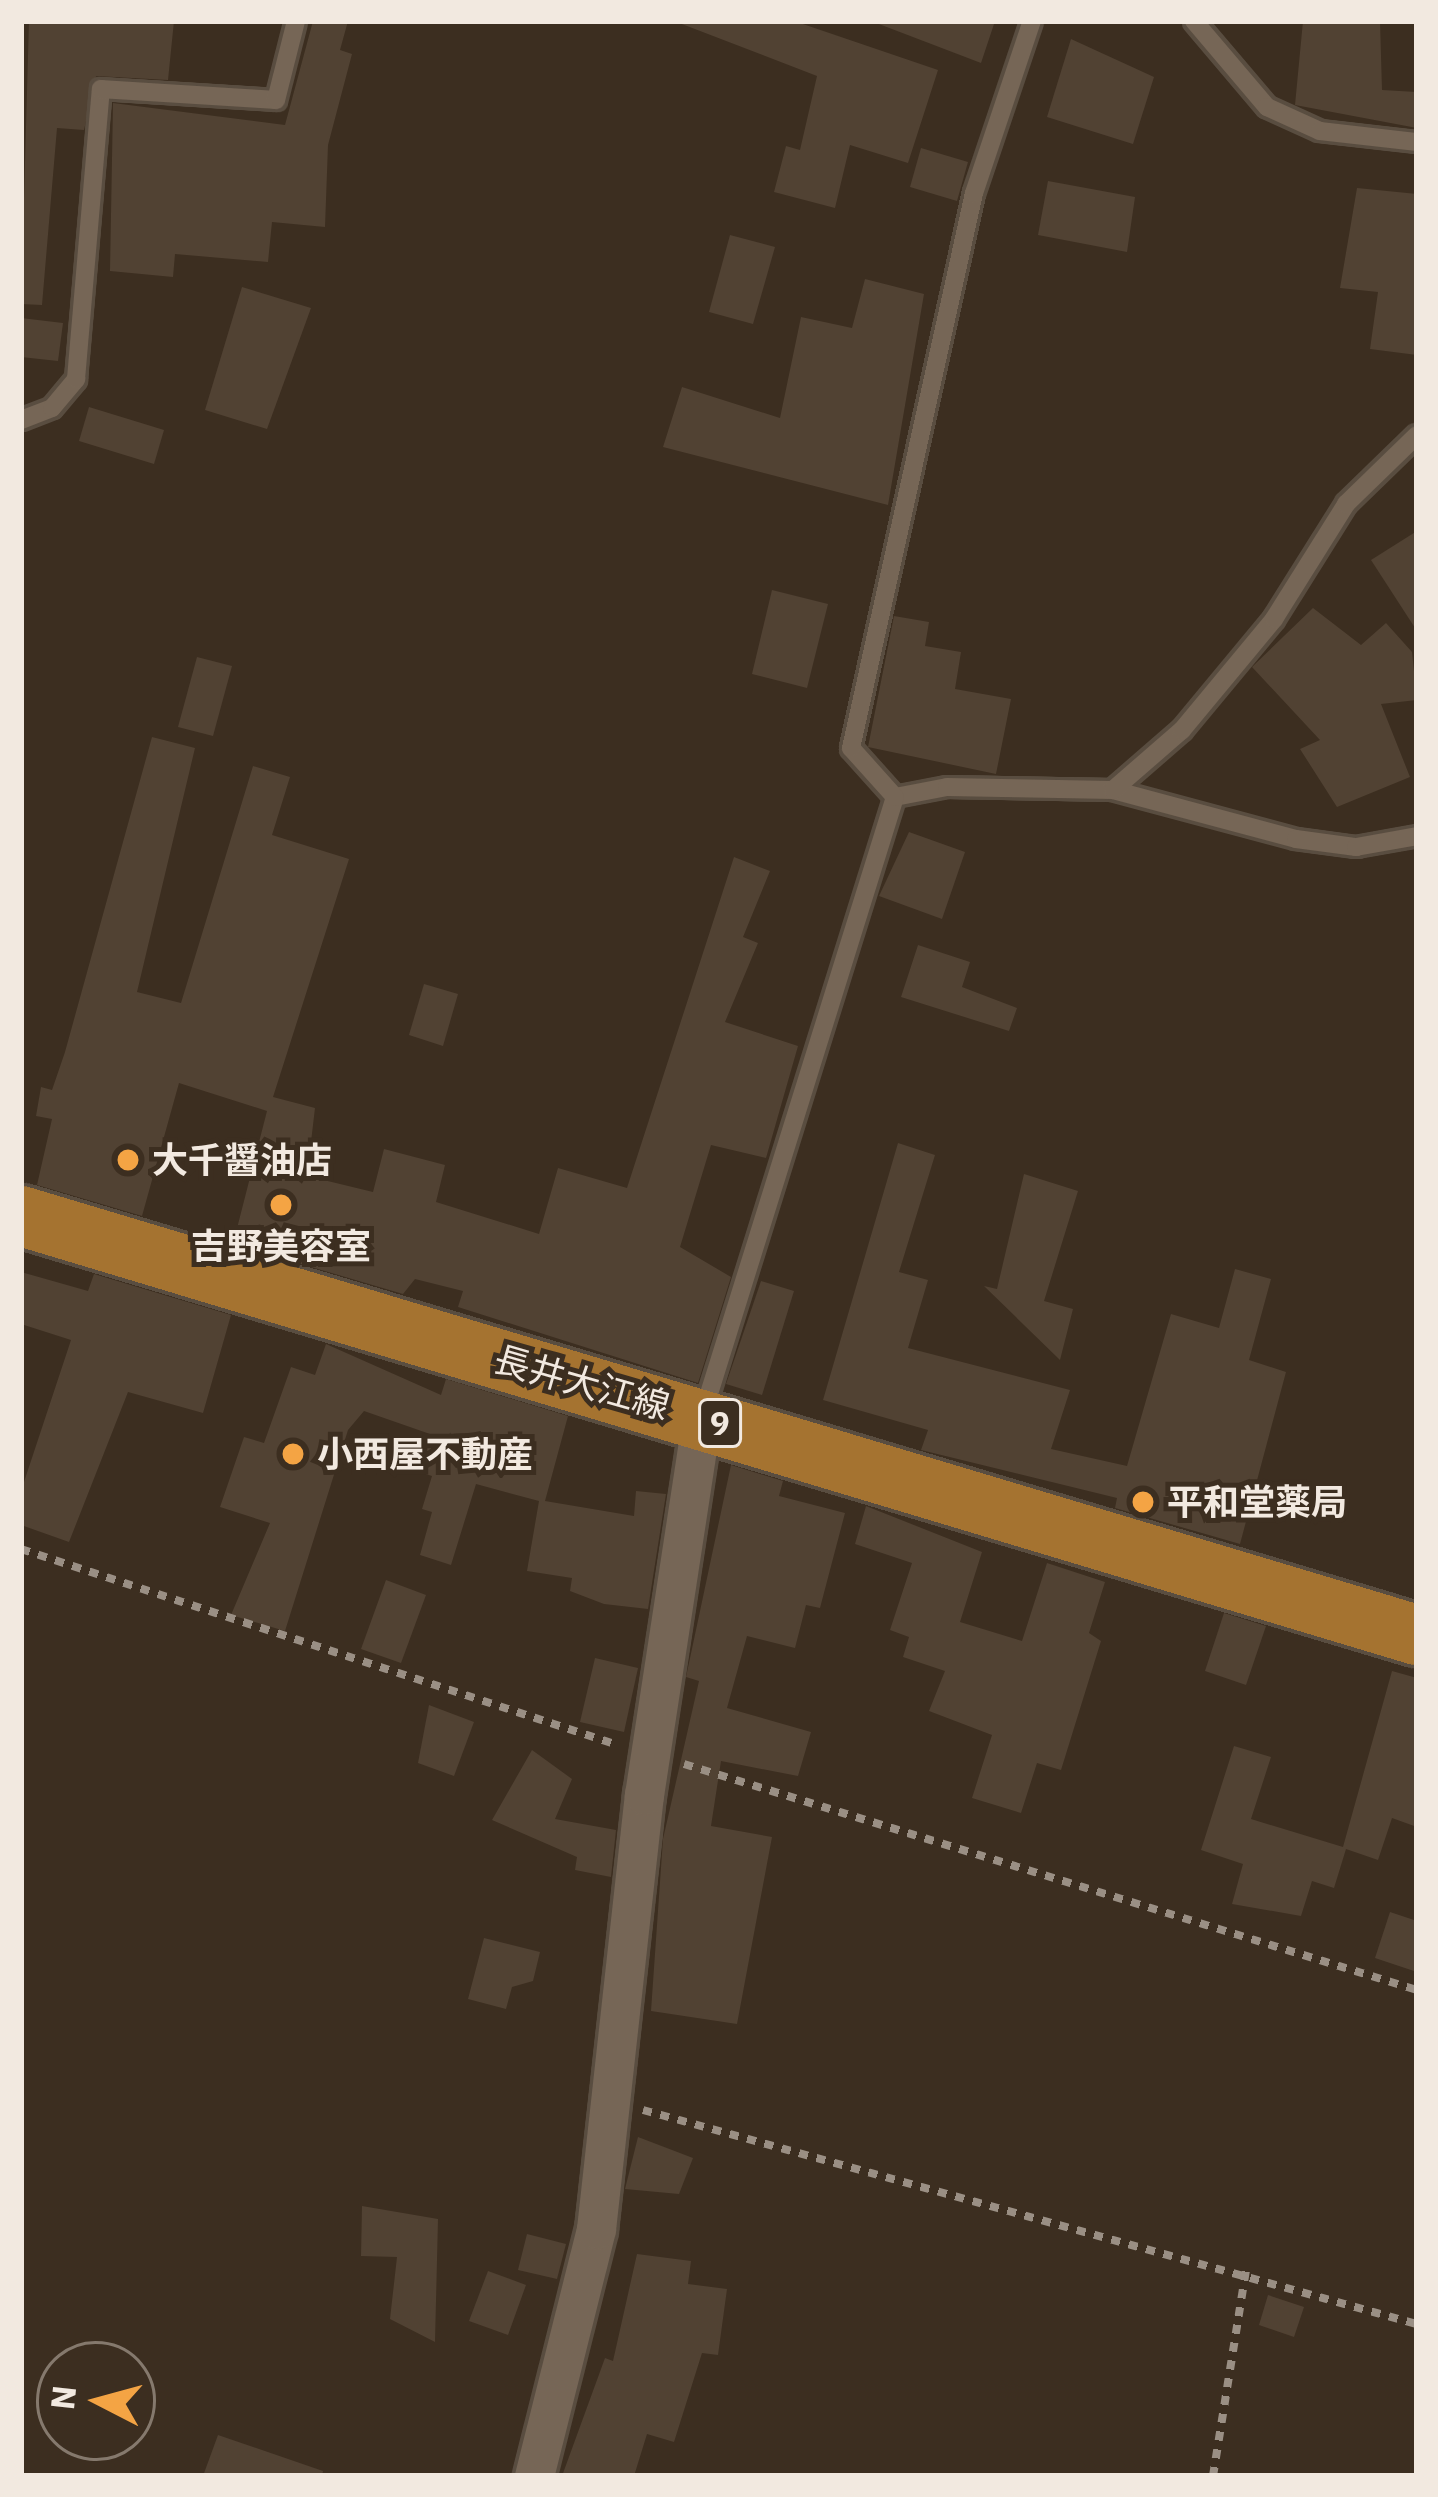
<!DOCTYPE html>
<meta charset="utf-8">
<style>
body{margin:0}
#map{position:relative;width:1438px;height:2497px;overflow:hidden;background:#3c2e20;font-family:"IBM Plex Sans","Noto Sans JP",sans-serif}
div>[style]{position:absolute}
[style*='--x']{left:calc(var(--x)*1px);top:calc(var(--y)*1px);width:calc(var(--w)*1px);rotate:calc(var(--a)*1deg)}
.building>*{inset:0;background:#514233}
.path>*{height:8px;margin-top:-4px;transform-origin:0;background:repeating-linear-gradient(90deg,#9a8f84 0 9px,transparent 0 18px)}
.roads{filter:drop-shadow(3px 0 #594d40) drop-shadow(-3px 0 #594d40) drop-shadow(0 3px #594d40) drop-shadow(0 -3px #594d40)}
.lane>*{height:18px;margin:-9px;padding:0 9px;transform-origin:9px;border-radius:9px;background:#766656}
.street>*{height:39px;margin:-19.5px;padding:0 19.5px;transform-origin:19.5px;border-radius:19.5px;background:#766656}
.primary>*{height:60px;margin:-30px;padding:0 30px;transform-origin:30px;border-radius:30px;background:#a57330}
.dots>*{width:33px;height:33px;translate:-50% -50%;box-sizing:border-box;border:6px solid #3c2e20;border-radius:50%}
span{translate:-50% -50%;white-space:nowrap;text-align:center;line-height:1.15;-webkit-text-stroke:10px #3c2e20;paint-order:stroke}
.shield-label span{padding:3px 9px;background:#3c2e20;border:3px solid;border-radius:9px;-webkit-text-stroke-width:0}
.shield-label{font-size:33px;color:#f2e9e0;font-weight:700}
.poi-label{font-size:36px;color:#f2e9e0;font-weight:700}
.left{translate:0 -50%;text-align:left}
.street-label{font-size:36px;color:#f2e9e0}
.frame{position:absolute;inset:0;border:24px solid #f2e9e0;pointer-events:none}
.north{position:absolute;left:36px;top:2341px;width:120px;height:120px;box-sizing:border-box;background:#3c2e20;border:3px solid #85796d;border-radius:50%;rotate:276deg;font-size:33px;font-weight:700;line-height:48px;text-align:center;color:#f2e9e0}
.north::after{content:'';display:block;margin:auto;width:42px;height:54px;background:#f4a444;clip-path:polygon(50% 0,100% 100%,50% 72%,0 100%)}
</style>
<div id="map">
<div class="building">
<i style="clip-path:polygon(29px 21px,174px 21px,168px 80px,96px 76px,84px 130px,57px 128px,42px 305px,21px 304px)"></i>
<i style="clip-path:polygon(313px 21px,348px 21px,340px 50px,352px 54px,328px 145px,325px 227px,272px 222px,268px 262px,175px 254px,173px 277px,110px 271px,113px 103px,285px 125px)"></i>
<i style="clip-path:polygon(674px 21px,794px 21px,938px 70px,908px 163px,850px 145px,835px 208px,774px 192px,786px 146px,800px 150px,817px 76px)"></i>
<i style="clip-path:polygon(871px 21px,995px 21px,981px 63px)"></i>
<i style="clip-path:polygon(1303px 21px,1380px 21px,1382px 90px,1417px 92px,1417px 128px,1295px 105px)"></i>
<i style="clip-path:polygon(1071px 39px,1154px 77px,1133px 144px,1047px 117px)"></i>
<i style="clip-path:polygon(921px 148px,968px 162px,957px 201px,910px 187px)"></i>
<i style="clip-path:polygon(1048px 181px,1135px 197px,1127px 252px,1038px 235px)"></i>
<i style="clip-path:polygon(1357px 188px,1417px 194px,1417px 355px,1370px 349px,1378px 292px,1340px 288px)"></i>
<i style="clip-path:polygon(730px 235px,775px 247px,753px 324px,709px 312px)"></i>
<i style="clip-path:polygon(865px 279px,924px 294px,888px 505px,663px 447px,682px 387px,780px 418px,801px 317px,852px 328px)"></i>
<i style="clip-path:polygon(242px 287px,311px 308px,267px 429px,205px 410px)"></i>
<i style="clip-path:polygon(21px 318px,63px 323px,58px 361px,21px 357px)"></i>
<i style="clip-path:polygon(89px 407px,164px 430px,154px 464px,79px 441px)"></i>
<i style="clip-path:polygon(1417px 531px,1417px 631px,1371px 560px)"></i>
<i style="clip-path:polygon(772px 590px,828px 604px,807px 688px,752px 674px)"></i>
<i style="clip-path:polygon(1313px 608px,1361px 645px,1386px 623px,1412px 652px,1417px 700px,1381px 704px,1410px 777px,1337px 807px,1300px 749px,1320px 740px,1252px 667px)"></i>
<i style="clip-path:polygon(894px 616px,929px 622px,925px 646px,961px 652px,955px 689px,1011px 699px,996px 774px,868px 747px)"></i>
<i style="clip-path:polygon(197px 657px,232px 666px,213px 736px,178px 727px)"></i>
<i style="clip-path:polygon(152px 737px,195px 748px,137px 992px,181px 1003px,253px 766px,290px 777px,272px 835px,349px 859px,273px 1097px,315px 1108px,307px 1176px,373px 1192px,384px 1149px,445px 1165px,436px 1202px,539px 1234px,558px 1168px,627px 1188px,734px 857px,770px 871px,743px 937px,758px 943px,725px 1022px,798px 1046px,766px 1158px,711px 1145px,680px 1247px,731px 1277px,698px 1383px,458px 1307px,463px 1291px,415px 1279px,403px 1294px,233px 1244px,267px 1111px,179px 1083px,142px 1216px,37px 1185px,52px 1119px,36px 1116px,41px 1087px,52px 1090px,65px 1052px)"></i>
<i style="clip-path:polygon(909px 832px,965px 852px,942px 919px,879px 896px)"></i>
<i style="clip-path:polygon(918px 945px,970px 962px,962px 987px,1017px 1008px,1009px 1031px,901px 997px)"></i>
<i style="clip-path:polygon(424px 984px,458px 994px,443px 1046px,409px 1035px)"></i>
<i style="clip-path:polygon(898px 1143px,935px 1155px,899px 1272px,928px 1280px,908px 1348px,1070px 1390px,1051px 1449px,1127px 1466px,1171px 1314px,1219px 1328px,1235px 1269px,1271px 1279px,1249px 1360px,1286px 1372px,1240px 1544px,1115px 1508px,1117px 1498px,921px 1450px,928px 1430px,823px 1400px)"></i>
<i style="clip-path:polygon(1024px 1174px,1078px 1191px,1044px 1301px,1073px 1309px,1060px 1360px,984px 1286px,997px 1289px)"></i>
<i style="clip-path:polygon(21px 1272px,88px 1291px,94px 1274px,231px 1315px,203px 1413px,128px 1392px,69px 1542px,21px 1525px,21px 1491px,71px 1340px,21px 1324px)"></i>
<i style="clip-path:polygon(761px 1281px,794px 1291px,762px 1395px,726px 1384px)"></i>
<i style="clip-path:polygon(326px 1344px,441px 1395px,446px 1379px,568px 1416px,545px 1501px,634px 1516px,636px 1491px,666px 1494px,648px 1609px,604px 1604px,570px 1591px,572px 1578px,527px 1571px,539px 1501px,476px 1484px,451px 1565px,420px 1555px,432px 1512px,422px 1509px,432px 1476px,419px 1472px,430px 1434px,364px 1411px,348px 1430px,285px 1631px,231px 1615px,270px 1523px,220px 1507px,244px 1437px,264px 1443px,291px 1367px,315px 1375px)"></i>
<i style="clip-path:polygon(731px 1465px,783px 1481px,779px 1496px,845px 1513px,820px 1608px,806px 1605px,795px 1648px,747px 1636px,727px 1708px,811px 1732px,798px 1776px,721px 1761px,711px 1826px,772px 1837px,737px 2024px,651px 2011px,663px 1839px,699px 1681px,686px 1677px)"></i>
<i style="clip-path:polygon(866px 1506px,982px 1552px,960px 1622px,1022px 1641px,1047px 1563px,1105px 1582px,1089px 1633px,1101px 1641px,1061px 1770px,1037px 1763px,1021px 1813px,972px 1798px,992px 1735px,929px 1711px,945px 1671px,903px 1657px,909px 1637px,890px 1630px,912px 1563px,855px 1544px)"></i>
<i style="clip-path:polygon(386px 1580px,426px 1595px,401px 1663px,361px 1649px)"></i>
<i style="clip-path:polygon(1224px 1613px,1266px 1626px,1246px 1685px,1205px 1671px)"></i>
<i style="clip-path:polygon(595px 1658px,638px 1668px,624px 1732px,580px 1722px)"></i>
<i style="clip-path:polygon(1392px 1671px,1417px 1678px,1417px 1827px,1392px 1818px,1378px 1860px,1346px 1849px,1334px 1888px,1312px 1881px,1301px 1916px,1232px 1904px,1243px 1864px,1201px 1850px,1234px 1746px,1271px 1757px,1251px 1819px,1343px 1847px)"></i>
<i style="clip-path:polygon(429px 1705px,474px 1722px,454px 1776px,418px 1763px)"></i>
<i style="clip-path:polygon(532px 1750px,572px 1779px,555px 1819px,616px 1830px,611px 1877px,575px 1870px,577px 1857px,492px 1820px)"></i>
<i style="clip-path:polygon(1390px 1912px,1417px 1921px,1417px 1972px,1375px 1958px)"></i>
<i style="clip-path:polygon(484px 1938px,540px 1952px,533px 1981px,512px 1987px,506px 2009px,468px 1999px)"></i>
<i style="clip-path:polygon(638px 2137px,693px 2158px,679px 2194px,625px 2189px)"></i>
<i style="clip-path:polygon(362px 2206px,438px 2219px,435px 2342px,390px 2319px,397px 2257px,361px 2256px)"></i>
<i style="clip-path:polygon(527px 2234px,566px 2244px,557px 2279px,518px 2270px)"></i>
<i style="clip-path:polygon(637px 2254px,691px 2261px,688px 2284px,727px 2289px,718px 2355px,702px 2353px,674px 2442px,647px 2434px,634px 2476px,562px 2476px,605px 2358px,613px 2361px)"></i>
<i style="clip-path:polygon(488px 2271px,526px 2285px,508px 2335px,469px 2321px)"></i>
<i style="clip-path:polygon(1268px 2295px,1304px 2307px,1294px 2337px,1259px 2325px)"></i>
<i style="clip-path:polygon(218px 2435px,323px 2471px,322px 2476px,203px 2476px)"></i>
</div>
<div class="path">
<i style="--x:21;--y:1549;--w:628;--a:18.18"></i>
<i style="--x:684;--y:1764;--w:767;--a:17.14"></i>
<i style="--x:643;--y:2110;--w:803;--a:15.46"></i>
<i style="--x:1213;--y:2476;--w:208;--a:-80.9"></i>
</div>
<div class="roads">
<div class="lane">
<i style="--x:1194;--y:21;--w:113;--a:49.7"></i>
<i style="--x:1267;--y:107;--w:58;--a:24.4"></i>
<i style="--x:1320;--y:131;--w:98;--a:6.5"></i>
<i style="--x:21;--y:420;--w:33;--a:-21"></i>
<i style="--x:52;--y:408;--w:38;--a:-50"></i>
<i style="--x:76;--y:379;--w:291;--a:-85.1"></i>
<i style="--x:101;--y:89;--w:175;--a:3.6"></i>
<i style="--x:276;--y:100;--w:81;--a:-75.8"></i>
<i style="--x:1113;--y:790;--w:189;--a:15"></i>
<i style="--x:1296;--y:839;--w:61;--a:7.6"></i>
<i style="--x:1356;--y:847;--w:62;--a:-10.2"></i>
<i style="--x:895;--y:797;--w:53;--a:-10.9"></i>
<i style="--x:947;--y:787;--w:166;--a:1"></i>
<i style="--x:1113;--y:790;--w:91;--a:-41"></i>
<i style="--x:1182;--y:730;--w:144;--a:-50.3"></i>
<i style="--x:1274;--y:619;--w:136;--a:-57.9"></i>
<i style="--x:1346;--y:504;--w:99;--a:-44.2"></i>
<i style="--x:703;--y:1413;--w:645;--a:-72.69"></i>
<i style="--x:895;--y:797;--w:66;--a:-131.9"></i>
<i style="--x:851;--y:748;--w:568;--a:-77.5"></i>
<i style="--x:974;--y:193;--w:182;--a:-71.4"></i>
</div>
<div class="street">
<i style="--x:534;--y:2476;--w:255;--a:-75.9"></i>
<i style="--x:596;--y:2229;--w:437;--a:-83.7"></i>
<i style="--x:644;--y:1795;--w:381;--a:-81.3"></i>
</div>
<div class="primary">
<i style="--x:21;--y:1216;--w:1458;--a:16.71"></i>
</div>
</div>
<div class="dots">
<i style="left:128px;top:1160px;background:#f4a444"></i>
<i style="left:281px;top:1205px;background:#f4a444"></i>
<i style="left:293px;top:1454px;background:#f4a444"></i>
<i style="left:1143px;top:1502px;background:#f4a444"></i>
</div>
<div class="shield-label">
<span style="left:720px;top:1423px">9</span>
</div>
<div class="poi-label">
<span class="left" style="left:152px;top:1160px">大千醤油店</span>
<span style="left:281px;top:1246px">吉野美容室</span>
<span class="left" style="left:317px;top:1454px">小西屋不動産</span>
<span class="left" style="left:1167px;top:1502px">平和堂薬局</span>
</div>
<div class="street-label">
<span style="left:582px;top:1382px;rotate:16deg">長井大江線</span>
</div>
<div class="frame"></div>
<div class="north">N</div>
</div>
